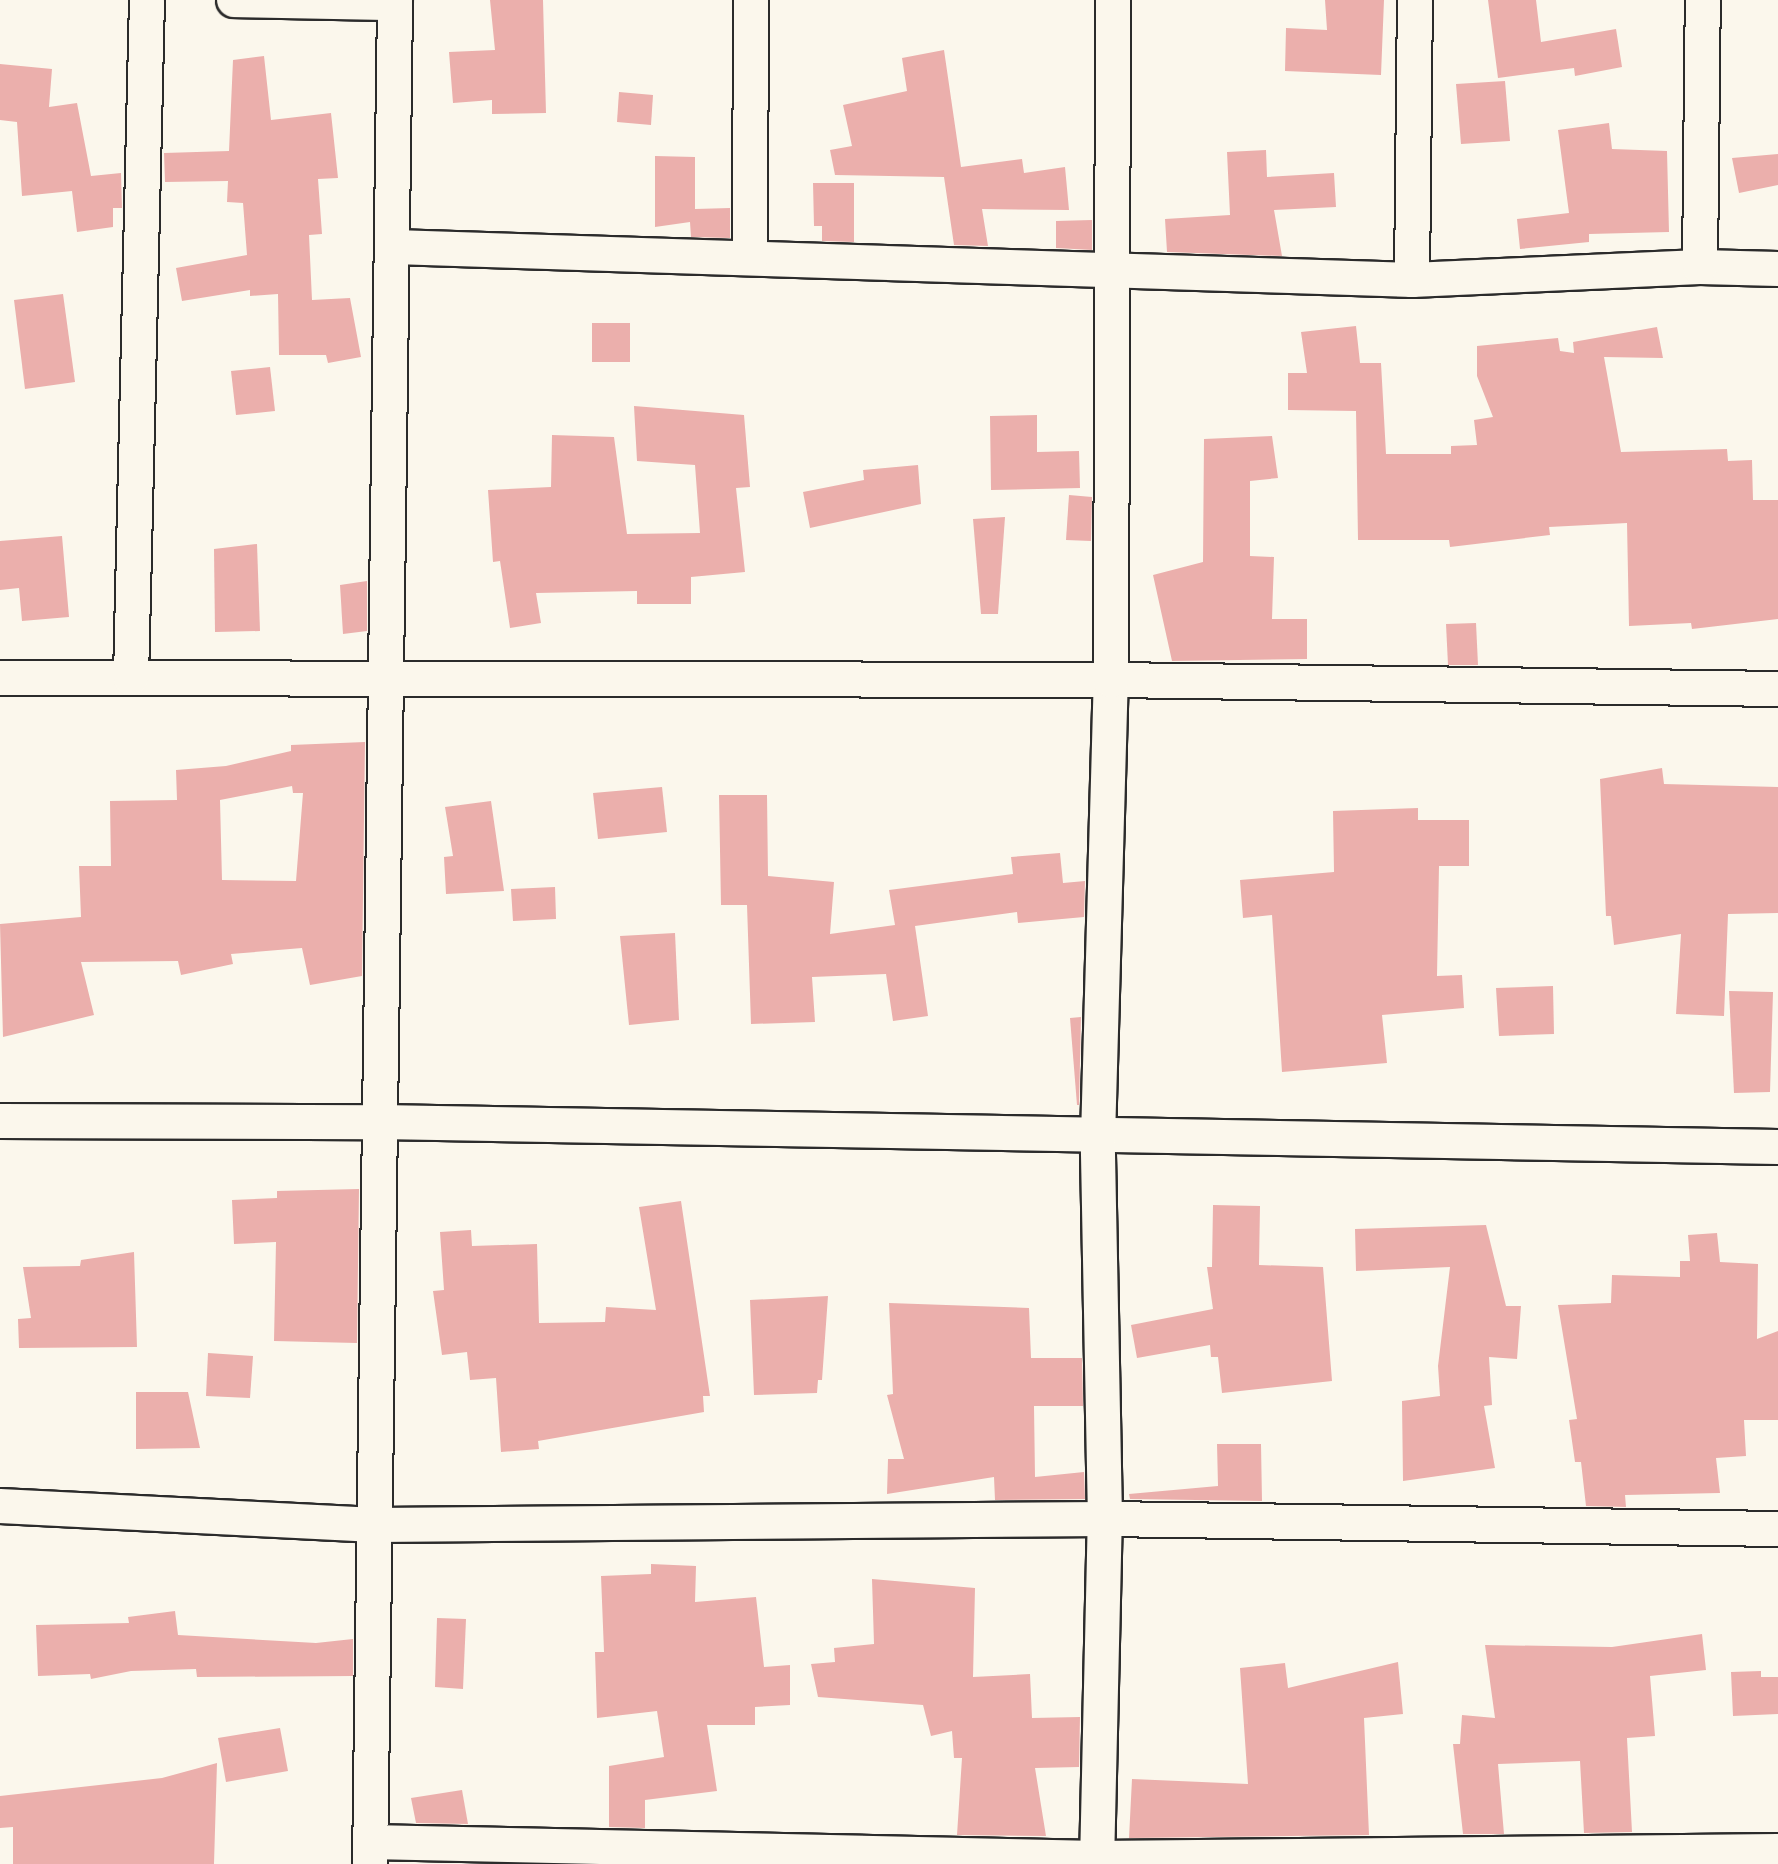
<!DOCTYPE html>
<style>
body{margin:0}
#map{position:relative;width:1778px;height:1864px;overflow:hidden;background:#fbf7ec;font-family:Mynerve,sans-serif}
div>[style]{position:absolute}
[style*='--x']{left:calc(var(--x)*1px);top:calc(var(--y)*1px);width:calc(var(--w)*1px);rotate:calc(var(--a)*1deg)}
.building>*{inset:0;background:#ebafac}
.roads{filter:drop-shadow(2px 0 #2b2b2b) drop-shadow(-2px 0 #2b2b2b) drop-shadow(0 2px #2b2b2b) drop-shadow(0 -2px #2b2b2b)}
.street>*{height:34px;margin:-17px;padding:0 17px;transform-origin:17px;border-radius:17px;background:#fbf7ec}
span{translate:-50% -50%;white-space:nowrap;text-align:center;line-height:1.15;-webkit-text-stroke:6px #fbf7ec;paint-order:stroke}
</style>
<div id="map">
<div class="building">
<i style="clip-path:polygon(490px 0,543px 0,546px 113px,492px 114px,492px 100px,453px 103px,449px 52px,495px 50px)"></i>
<i style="clip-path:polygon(1325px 0,1384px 0,1381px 75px,1285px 71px,1286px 28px,1327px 30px)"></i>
<i style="clip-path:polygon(1488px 0,1536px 0,1541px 42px,1616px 29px,1622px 67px,1575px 76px,1574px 68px,1498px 78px)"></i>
<i style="clip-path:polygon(944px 50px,961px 167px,1022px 159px,1024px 173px,1065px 167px,1069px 210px,982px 209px,988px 246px,954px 245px,944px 177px,835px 175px,830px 150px,852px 146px,843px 105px,907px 91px,902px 58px)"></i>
<i style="clip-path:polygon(264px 56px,271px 120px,331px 113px,338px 178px,318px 179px,322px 234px,309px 235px,312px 300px,350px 298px,361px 357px,328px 363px,326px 355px,279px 355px,278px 294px,250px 296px,250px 290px,182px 301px,176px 268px,247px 255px,243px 203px,227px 202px,228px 181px,165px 182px,164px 153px,229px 151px,233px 60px)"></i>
<i style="clip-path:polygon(0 64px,52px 69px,49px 107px,77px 103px,91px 176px,121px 173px,122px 208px,113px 208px,113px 227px,77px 232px,72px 191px,22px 196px,17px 122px,0 120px)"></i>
<i style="clip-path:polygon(1505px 81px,1510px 141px,1461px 144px,1456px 84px)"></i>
<i style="clip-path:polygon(619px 92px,653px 95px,651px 125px,617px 122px)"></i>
<i style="clip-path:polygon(1609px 123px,1612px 149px,1667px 151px,1669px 232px,1589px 234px,1589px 242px,1520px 249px,1517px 219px,1569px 213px,1558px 130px)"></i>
<i style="clip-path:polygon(1266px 150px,1267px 177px,1334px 173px,1336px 207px,1274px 210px,1282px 256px,1167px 252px,1165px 219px,1230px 215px,1227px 152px)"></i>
<i style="clip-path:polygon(1778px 154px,1778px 185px,1739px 193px,1732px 158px)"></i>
<i style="clip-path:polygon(655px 156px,695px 157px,695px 209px,730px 208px,730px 238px,691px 237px,690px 222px,655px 227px)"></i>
<i style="clip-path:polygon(813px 183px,854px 183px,854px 242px,822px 241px,822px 226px,814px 226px)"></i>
<i style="clip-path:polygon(1092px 220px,1092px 250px,1056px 248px,1056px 221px)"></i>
<i style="clip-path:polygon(63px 294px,75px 382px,25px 389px,14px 300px)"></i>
<i style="clip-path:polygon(592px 323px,630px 323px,630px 362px,592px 362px)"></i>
<i style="clip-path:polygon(1356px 326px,1360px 363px,1381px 363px,1386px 454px,1451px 454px,1451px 446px,1477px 445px,1474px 420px,1493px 417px,1477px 376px,1477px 346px,1558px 338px,1560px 351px,1574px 353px,1573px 342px,1657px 327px,1663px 358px,1604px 357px,1621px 452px,1727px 449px,1728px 461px,1752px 460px,1753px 500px,1778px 500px,1778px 619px,1692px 629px,1691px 623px,1629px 626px,1627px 523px,1549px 527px,1550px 535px,1450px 547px,1449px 540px,1358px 540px,1356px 411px,1288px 410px,1288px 373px,1307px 373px,1301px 332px)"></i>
<i style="clip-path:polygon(270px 367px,275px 411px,236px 415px,231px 371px)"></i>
<i style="clip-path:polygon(634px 406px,744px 415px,750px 487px,736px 488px,745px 572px,691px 577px,691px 604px,637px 604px,637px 591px,536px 593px,541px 623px,510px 628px,500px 561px,493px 562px,488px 490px,551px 487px,552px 435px,614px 437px,627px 534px,700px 533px,695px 465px,637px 461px)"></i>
<i style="clip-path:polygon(1037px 415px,1037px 452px,1079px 451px,1080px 488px,991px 490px,990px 416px)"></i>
<i style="clip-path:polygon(1272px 436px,1278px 478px,1250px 481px,1250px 556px,1274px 557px,1272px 619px,1307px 619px,1307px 659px,1172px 661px,1153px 575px,1203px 562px,1204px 439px)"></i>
<i style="clip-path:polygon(918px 465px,921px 504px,810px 528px,803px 492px,864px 480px,863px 470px)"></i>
<i style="clip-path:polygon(1069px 495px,1092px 497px,1091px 541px,1066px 540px)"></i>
<i style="clip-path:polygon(1005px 517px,998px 614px,981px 614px,973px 519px)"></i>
<i style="clip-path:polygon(62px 536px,69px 617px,22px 621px,19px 588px,0 590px,0 541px)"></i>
<i style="clip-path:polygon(257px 544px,260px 631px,215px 632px,214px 549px)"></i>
<i style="clip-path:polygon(367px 581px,367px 631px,343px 634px,340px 585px)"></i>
<i style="clip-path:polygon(1476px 623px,1478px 665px,1448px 665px,1446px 624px)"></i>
<i style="clip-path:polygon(evenodd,365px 742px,362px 976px,310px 985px,302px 948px,231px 954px,233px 964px,181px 975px,178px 961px,81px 962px,94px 1015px,3px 1037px,0 924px,81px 917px,79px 866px,111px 866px,110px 801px,177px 800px,176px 770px,226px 766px,291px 751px,291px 745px,365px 742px,292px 786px,293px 793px,303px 793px,296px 881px,222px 880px,220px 800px,292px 786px)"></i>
<i style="clip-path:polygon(1662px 768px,1664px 784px,1778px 787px,1778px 913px,1728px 914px,1724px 1016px,1676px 1014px,1681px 934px,1614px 945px,1611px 916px,1606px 916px,1600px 779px)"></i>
<i style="clip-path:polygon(662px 787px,667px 832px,598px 839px,593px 793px)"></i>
<i style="clip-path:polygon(719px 795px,767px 795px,768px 876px,834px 882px,830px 934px,895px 925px,889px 890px,1013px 874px,1011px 857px,1060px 853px,1063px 883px,1085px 881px,1084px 917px,1018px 923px,1017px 912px,915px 926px,928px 1016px,893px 1021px,886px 974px,812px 977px,815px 1022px,751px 1024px,747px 905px,721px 905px)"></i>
<i style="clip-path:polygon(491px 801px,504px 891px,446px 894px,444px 857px,453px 856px,445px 807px)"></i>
<i style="clip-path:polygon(1418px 808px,1418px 820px,1469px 820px,1469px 866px,1439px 866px,1437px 976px,1462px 975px,1464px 1008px,1382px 1015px,1387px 1063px,1282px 1072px,1272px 915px,1243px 918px,1240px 880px,1334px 872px,1333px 811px)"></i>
<i style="clip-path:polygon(555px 887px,556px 919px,513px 921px,511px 889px)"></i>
<i style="clip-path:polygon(675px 933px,679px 1020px,629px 1025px,620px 936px)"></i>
<i style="clip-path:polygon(1553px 986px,1554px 1034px,1499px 1036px,1496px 988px)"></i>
<i style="clip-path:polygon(1729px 991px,1773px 992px,1770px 1092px,1734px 1093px)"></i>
<i style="clip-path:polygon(1081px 1017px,1079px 1105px,1077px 1105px,1070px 1018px)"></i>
<i style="clip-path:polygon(359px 1189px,357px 1343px,274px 1341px,276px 1242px,234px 1244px,232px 1200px,277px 1198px,277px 1191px)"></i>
<i style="clip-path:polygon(681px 1201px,710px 1396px,703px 1396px,704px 1412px,538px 1441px,539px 1449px,501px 1452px,496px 1378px,470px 1380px,467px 1352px,442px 1355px,433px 1291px,444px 1290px,440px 1232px,471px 1230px,472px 1246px,537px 1244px,539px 1323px,605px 1322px,606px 1307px,656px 1310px,639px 1207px)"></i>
<i style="clip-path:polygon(1213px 1205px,1260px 1206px,1259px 1265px,1323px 1267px,1332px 1381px,1222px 1393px,1218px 1357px,1211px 1357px,1210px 1345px,1137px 1358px,1131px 1325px,1213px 1309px,1207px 1267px,1212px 1267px)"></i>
<i style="clip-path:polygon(1486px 1225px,1506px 1306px,1521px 1306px,1517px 1359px,1489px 1357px,1492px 1405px,1484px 1406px,1495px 1468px,1403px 1481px,1402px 1401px,1440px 1396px,1438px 1366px,1450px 1267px,1356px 1271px,1355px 1229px)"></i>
<i style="clip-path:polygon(1717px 1233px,1720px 1262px,1758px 1264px,1757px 1339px,1778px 1331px,1778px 1420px,1744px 1420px,1746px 1456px,1716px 1458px,1720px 1493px,1625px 1495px,1626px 1507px,1586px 1506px,1581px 1462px,1575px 1462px,1569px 1420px,1577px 1419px,1558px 1305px,1611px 1303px,1612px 1275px,1680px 1277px,1680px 1261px,1690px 1261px,1688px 1235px)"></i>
<i style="clip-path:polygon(134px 1252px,137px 1347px,19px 1348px,18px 1319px,31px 1318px,23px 1267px,80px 1266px,81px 1260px)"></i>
<i style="clip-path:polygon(828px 1296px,822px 1380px,818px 1380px,817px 1393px,754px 1395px,750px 1300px)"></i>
<i style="clip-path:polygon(889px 1303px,1029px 1308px,1031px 1358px,1082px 1358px,1083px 1406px,1034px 1406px,1035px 1477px,1084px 1472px,1085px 1499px,995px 1500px,994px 1477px,887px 1494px,888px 1459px,904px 1459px,887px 1395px,893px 1394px)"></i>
<i style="clip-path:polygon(208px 1353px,253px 1356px,250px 1398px,206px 1396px)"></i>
<i style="clip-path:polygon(136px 1392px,188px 1392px,200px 1448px,136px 1449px)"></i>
<i style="clip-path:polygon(1217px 1444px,1261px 1444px,1262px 1501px,1130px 1499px,1129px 1494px,1218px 1486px)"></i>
<i style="clip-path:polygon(651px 1564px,696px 1566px,695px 1602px,756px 1597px,764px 1667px,790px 1665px,790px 1705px,755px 1707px,755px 1725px,707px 1725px,717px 1791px,645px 1800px,645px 1828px,609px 1827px,609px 1766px,664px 1757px,657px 1711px,597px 1718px,595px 1652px,604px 1652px,601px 1576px,651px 1574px)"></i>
<i style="clip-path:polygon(872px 1579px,975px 1588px,973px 1677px,1030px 1674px,1032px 1718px,1080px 1717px,1079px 1767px,1035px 1768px,1046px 1836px,957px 1835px,962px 1758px,954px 1758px,952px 1731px,931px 1736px,923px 1705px,818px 1697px,811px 1664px,835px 1662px,834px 1648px,874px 1644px)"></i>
<i style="clip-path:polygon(175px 1611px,178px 1635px,316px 1643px,353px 1639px,353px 1676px,197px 1677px,196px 1669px,131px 1671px,91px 1679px,90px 1674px,38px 1676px,36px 1625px,129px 1623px,128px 1617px)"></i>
<i style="clip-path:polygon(437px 1618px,466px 1619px,463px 1689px,435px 1687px)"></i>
<i style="clip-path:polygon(1702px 1634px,1706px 1670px,1650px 1676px,1655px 1736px,1627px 1738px,1632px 1832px,1584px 1833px,1580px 1761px,1498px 1764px,1504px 1834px,1463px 1834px,1453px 1744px,1460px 1744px,1462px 1715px,1495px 1718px,1485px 1645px,1612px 1647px)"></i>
<i style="clip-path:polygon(1398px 1662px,1403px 1714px,1364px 1718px,1369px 1835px,1129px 1838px,1132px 1779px,1248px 1784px,1240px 1668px,1285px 1663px,1288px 1688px)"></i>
<i style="clip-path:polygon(1761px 1671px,1761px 1677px,1778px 1677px,1778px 1714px,1733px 1716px,1731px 1672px)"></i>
<i style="clip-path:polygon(280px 1728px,288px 1771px,226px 1782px,218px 1738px)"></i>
<i style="clip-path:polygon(217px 1763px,214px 1864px,13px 1864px,13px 1827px,0 1828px,0 1796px,162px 1778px)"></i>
<i style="clip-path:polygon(462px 1790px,468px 1824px,416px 1823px,411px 1798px)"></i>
</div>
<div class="roads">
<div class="street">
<i style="--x:234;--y:0;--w:161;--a:1.1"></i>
<i style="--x:394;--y:247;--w:1019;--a:1.86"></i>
<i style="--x:1412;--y:280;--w:288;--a:-2.6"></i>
<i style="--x:1700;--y:267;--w:78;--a:1.5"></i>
<i style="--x:750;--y:258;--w:258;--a:-89.8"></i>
<i style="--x:1700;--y:267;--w:267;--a:-89.4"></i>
<i style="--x:1412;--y:280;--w:280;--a:-89.4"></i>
<i style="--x:0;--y:678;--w:1111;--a:0.1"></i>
<i style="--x:1111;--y:680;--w:667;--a:0.77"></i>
<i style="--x:131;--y:678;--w:678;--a:-88.65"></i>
<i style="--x:0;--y:1121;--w:380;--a:0.2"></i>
<i style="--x:380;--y:1122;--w:1398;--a:1.02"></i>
<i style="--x:0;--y:1506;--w:376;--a:2.9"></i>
<i style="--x:376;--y:1525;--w:729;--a:-0.47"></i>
<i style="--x:1105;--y:1519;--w:673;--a:0.85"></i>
<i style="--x:370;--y:1842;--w:727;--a:1.26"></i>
<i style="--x:1097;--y:1858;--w:681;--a:-0.59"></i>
<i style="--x:370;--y:1864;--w:1864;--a:-89.23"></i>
<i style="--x:1097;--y:1864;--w:345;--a:-88.7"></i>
<i style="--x:1105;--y:1519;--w:381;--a:-91.1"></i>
<i style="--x:1098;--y:1138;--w:458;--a:-88.4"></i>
<i style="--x:1111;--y:680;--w:680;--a:-89.83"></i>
</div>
</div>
</div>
